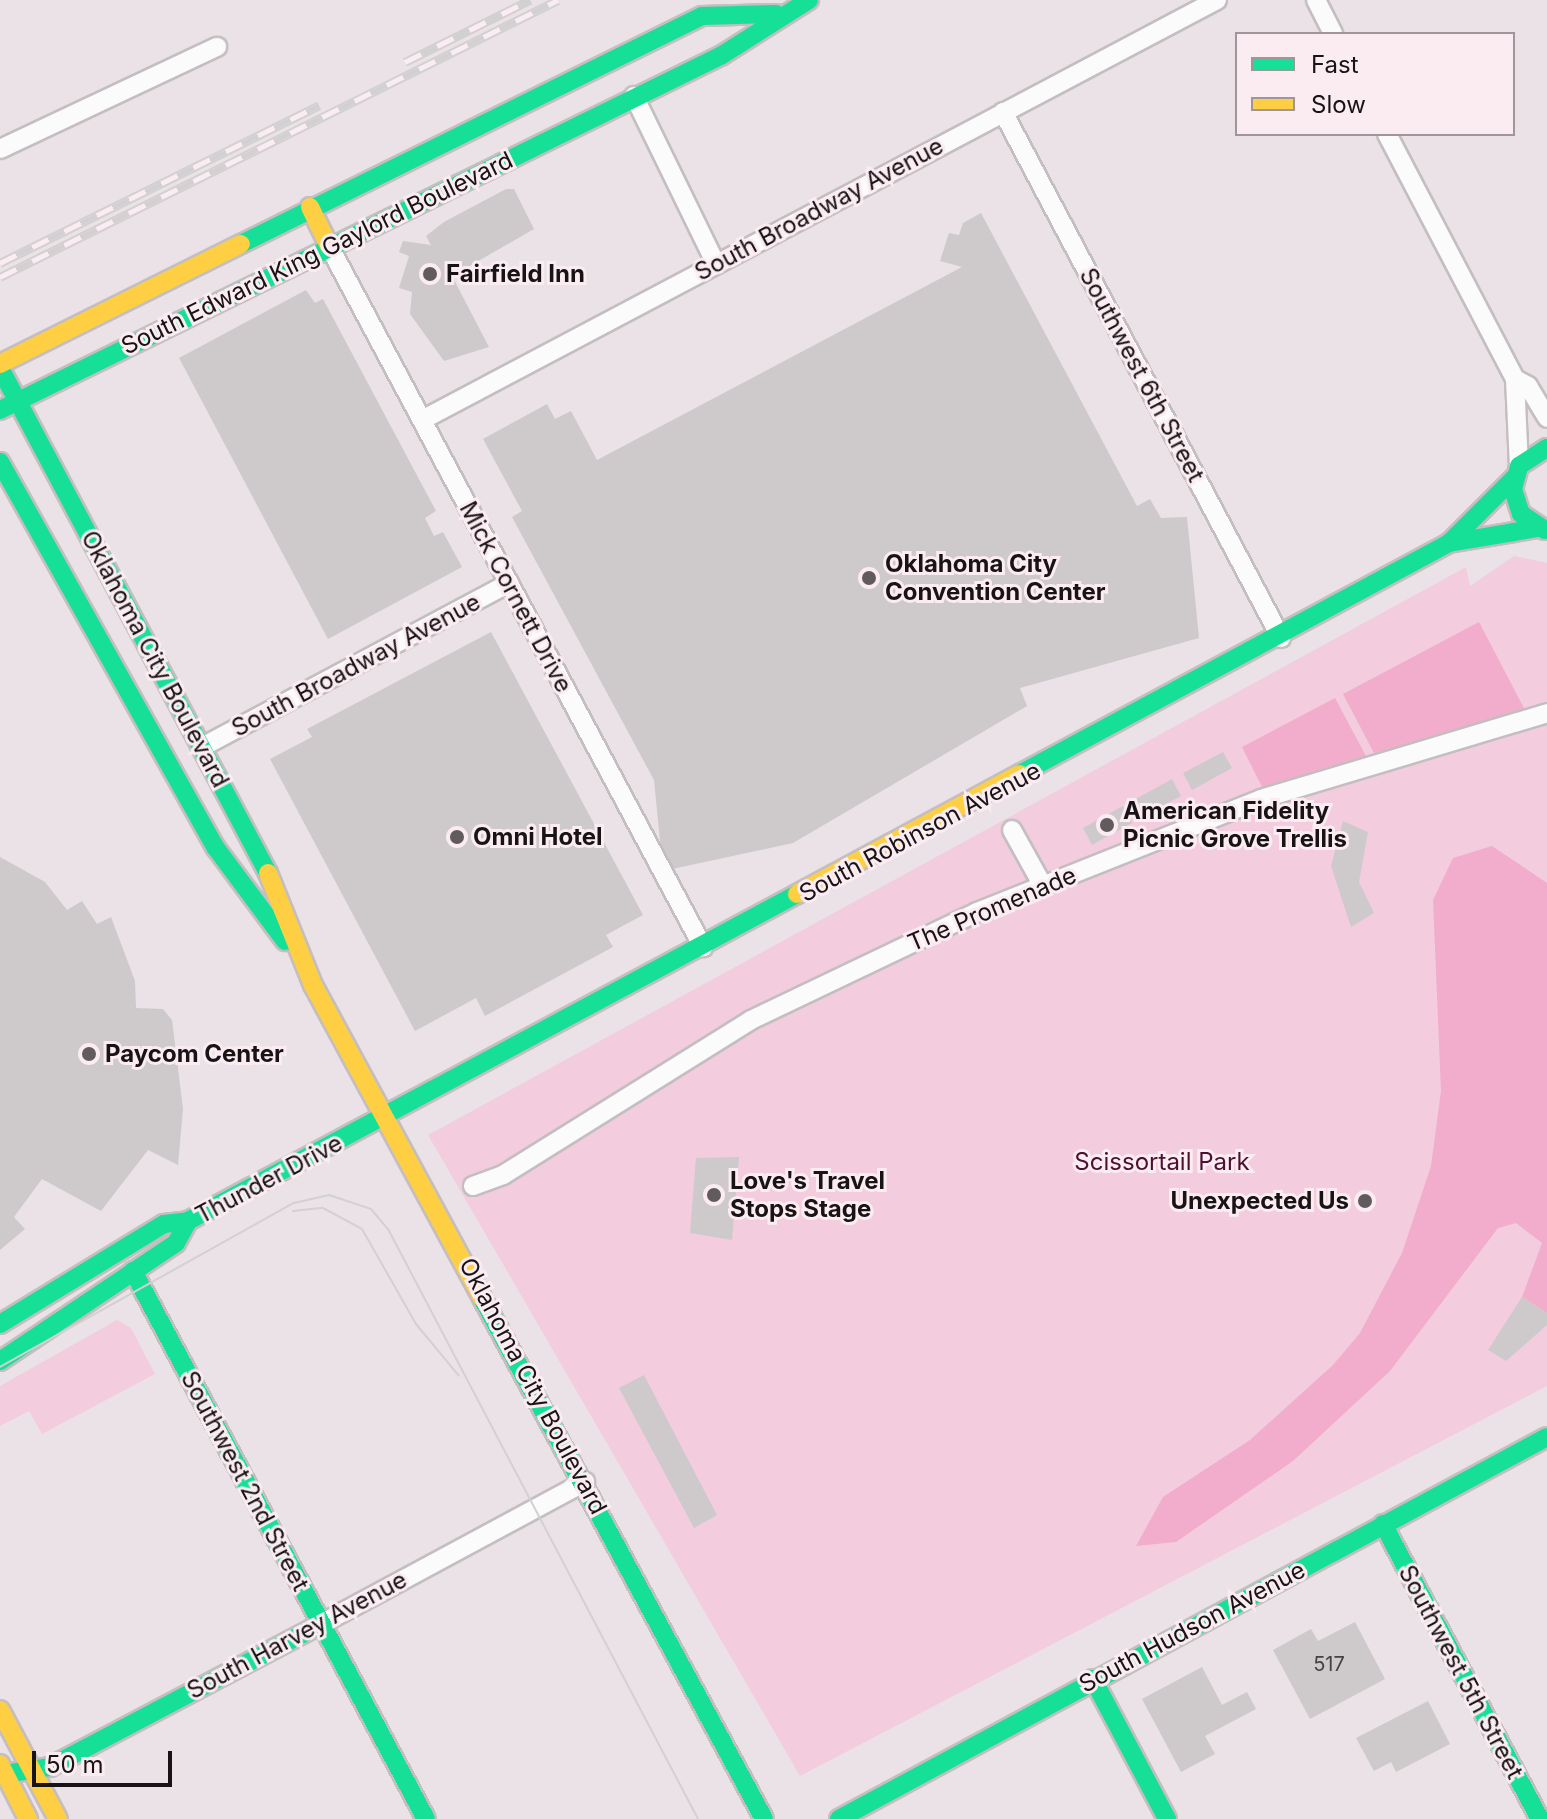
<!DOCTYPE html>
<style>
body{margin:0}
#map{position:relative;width:1547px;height:1819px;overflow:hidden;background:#eae2e6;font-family:Inter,sans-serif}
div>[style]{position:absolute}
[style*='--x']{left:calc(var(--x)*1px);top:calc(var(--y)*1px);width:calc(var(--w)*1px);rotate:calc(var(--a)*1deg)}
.green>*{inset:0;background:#f3cddd}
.water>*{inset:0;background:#f2accc}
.building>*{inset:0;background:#cec9cb}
.roads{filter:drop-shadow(2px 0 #c4bec0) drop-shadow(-2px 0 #c4bec0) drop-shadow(0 2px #c4bec0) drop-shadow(0 -2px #c4bec0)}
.street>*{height:18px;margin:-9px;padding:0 9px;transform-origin:9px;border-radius:9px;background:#fcfbfb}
.fast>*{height:18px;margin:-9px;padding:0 9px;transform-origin:9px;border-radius:9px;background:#16e098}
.slow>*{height:18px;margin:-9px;padding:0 9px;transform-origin:9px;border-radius:9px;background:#ffcf43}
.tram>*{height:2px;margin:-1px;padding:0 1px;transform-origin:1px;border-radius:1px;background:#d3d0d2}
.rail>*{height:9px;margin-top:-4.5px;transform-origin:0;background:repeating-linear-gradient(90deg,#fbecf2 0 18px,#d3d0d2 0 36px);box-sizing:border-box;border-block:2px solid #d3d0d2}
.dots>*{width:22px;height:22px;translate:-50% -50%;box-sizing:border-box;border:4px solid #fbecf2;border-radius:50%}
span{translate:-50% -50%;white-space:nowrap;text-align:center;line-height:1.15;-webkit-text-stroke:6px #fbecf2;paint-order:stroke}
.number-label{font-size:20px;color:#464244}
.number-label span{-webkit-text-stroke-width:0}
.street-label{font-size:24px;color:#181315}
.poi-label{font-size:24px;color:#181315;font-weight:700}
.left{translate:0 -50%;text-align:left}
.right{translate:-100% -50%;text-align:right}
.park-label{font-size:24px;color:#4c1130}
.legend{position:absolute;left:1235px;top:32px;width:280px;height:104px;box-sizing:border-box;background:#fbecf2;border:2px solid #a0959a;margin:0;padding:10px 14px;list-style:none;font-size:24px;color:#181315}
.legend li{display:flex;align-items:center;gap:16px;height:40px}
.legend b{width:40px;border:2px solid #a0959a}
.scale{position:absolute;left:32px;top:1751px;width:140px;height:36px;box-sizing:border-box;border:4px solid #181315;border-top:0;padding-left:10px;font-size:24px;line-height:28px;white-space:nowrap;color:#181315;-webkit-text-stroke:6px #fbecf2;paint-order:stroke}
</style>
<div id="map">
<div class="green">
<i style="clip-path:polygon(1514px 556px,1547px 563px,1547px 1386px,800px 1776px,428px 1135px,1466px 567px,1470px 586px)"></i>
<i style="clip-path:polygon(117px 1320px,131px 1328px,155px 1374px,42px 1434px,29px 1411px,0 1426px,0 1386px)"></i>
</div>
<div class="water">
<i style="clip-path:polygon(1479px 622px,1526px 712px,1374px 753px,1343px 694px)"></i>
<i style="clip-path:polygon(1335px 698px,1367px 758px,1263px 789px,1242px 747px)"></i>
<i style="clip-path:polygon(1492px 846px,1547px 883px,1547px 1313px,1522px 1297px,1542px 1243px,1516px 1223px,1498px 1228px,1390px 1371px,1293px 1461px,1176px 1542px,1136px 1546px,1163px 1497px,1250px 1440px,1333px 1365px,1360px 1333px,1402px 1253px,1431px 1166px,1441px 1091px,1433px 900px,1453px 858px)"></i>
</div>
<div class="building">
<i style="clip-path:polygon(506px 189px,514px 189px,534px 229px,452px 276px,489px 347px,444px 361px,410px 314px,412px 292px,399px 288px,409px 256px,399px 252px,403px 241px,431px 245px,426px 236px,444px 222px)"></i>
<i style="clip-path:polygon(981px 213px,1137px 506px,1150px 499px,1161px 518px,1187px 517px,1199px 638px,1020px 688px,1027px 706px,793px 843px,663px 871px,654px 780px,512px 517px,522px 511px,483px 439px,547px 404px,555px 419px,571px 411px,597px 460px,962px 267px,940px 261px,949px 233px,959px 235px,963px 223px)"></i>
<i style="clip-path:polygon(306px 290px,315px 303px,323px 299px,436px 511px,425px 518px,434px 536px,443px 532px,462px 567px,328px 639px,179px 358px)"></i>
<i style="clip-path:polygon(491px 632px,643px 915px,606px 935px,613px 947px,485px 1016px,476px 998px,415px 1031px,270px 759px,312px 737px,307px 729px)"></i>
<i style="clip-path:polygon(1223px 752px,1232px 768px,1192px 790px,1183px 773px)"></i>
<i style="clip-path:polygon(1172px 779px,1181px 796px,1141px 818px,1132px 801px)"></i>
<i style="clip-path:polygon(1123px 806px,1132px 823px,1092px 845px,1083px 828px)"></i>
<i style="clip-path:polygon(1343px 821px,1368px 832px,1359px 882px,1374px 913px,1351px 927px,1331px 866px)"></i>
<i style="clip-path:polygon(0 857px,45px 882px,67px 910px,82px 901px,97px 924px,111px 917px,135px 981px,136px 1008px,163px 1009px,172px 1020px,183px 1109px,178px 1165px,148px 1150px,101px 1211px,42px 1179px,14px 1217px,25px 1229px,0 1250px)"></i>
<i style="clip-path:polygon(739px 1157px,732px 1240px,690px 1233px,696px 1158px)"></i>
<i style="clip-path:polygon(1522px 1297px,1547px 1313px,1547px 1325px,1506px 1361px,1488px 1350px)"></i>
<i style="clip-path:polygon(644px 1375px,717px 1515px,694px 1528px,619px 1388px)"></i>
<i style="clip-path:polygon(1355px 1622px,1385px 1679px,1310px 1719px,1273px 1650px,1311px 1629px,1318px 1641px)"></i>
<i style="clip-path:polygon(1202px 1667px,1222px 1705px,1247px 1692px,1256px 1709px,1205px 1736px,1215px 1754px,1181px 1772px,1142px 1699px)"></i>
<i style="clip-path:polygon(1428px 1701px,1450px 1744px,1396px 1772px,1391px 1762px,1374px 1771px,1356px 1738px)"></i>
</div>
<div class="roads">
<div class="street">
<i style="--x:1316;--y:0;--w:38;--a:63"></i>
<i style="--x:634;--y:96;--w:187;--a:64"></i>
<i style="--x:1003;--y:112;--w:595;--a:62.14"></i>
<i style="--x:1387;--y:134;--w:276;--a:62.4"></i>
<i style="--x:1515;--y:379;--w:87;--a:87.4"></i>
<i style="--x:0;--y:149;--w:240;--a:-25.2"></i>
<i style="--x:329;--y:246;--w:795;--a:61.92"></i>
<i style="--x:1515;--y:379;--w:15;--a:28"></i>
<i style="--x:1528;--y:386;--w:37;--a:59"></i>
<i style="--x:422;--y:420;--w:899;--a:-27.85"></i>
<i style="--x:202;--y:747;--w:348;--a:-28.1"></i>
<i style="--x:1012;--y:830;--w:64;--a:61"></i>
<i style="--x:473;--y:1186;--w:32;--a:-20"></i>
<i style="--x:503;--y:1175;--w:292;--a:-32"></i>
<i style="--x:751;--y:1020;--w:250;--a:-25.5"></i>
<i style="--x:977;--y:912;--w:306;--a:-21.7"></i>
<i style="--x:1261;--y:799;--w:299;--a:-16.7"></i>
<i style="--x:321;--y:1624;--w:300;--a:-28.3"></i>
</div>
<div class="fast">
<i style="--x:241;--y:244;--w:514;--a:-26.32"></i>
<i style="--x:702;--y:16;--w:74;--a:-1.5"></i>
<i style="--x:0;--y:368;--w:572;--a:62.05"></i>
<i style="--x:0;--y:410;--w:805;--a:-26.18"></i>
<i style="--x:722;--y:55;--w:103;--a:-32.3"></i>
<i style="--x:0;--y:462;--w:442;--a:60.8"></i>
<i style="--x:216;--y:848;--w:116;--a:53.4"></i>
<i style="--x:1545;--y:530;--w:29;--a:-146"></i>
<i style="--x:1521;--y:514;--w:26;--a:-108"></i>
<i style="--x:1513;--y:489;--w:24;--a:-75"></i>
<i style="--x:1519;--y:466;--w:33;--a:-33"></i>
<i style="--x:1449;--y:543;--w:93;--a:-45"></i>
<i style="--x:1020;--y:774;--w:487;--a:-28.3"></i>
<i style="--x:1449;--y:543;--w:90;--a:-9.6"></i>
<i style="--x:133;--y:1271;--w:621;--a:61.87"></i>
<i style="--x:482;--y:1298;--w:592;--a:61.57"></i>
<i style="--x:0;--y:1324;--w:192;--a:-31.4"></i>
<i style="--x:164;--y:1224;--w:24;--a:-7"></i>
<i style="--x:0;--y:1361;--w:212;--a:-33.8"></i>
<i style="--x:176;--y:1243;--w:25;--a:-61"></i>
<i style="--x:188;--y:1221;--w:691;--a:-28.23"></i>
<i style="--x:1383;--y:1524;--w:334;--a:62"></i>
<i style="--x:1093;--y:1679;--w:158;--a:62.1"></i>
<i style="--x:5;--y:1774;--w:46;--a:-8.8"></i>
<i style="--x:50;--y:1767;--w:306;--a:-27.8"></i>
<i style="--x:839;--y:1819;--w:804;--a:-28.35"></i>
</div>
<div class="slow">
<i style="--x:310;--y:207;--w:43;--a:64"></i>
<i style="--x:0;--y:364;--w:269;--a:-26.5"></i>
<i style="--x:268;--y:873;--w:121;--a:68.1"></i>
<i style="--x:313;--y:985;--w:356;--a:61.6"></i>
<i style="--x:797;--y:894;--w:253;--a:-28.3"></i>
<i style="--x:0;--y:1710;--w:123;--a:62"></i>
<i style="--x:0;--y:1764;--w:62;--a:63"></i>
</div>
</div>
<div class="tram">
<i style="--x:293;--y:1211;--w:30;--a:-6"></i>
<i style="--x:323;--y:1208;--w:44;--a:28.3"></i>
<i style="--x:362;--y:1229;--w:109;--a:60.4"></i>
<i style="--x:416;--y:1324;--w:67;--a:50.4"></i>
<i style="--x:0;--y:1367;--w:337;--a:-29.2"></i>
<i style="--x:294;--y:1203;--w:36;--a:-13"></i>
<i style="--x:329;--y:1195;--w:44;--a:18.4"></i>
<i style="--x:371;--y:1209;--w:26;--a:50"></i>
<i style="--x:388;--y:1229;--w:666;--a:62.28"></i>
</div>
<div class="rail">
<i style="--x:405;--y:62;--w:140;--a:-26.4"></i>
<i style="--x:0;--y:263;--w:356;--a:-26.3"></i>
<i style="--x:0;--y:277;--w:623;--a:-26.4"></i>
</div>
<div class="dots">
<i style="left:430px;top:274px;background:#625b5e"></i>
<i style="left:869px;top:578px;background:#625b5e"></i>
<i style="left:1107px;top:825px;background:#625b5e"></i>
<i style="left:457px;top:837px;background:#625b5e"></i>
<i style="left:89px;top:1054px;background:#625b5e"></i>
<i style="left:714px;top:1195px;background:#625b5e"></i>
<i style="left:1365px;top:1201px;background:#625b5e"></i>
</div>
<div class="number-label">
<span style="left:1329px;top:1664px">517</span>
</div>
<div class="street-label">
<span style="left:819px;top:209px;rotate:-28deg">South Broadway Avenue</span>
<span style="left:317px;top:253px;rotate:-26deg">South Edward King Gaylord Boulevard</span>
<span style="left:1142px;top:375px;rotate:62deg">Southwest 6th Street</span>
<span style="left:516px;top:597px;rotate:62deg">Mick Cornett Drive</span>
<span style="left:155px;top:659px;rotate:62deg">Oklahoma City Boulevard</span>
<span style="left:356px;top:665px;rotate:-28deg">South Broadway Avenue</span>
<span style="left:920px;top:832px;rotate:-28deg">South Robinson Avenue</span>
<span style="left:992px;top:909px;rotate:-23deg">The Promenade</span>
<span style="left:269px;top:1179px;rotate:-28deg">Thunder Drive</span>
<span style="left:533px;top:1386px;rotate:62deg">Oklahoma City Boulevard</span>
<span style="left:245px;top:1481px;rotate:62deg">Southwest 2nd Street</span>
<span style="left:1192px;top:1627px;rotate:-28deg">South Hudson Avenue</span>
<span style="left:297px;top:1635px;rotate:-28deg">South Harvey Avenue</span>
<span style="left:1461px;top:1672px;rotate:62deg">Southwest 5th Street</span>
</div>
<div class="poi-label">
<span class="left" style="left:446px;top:274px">Fairfield Inn</span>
<span class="left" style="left:885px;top:578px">Oklahoma City<br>Convention Center</span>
<span class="left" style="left:1123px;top:825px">American Fidelity<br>Picnic Grove Trellis</span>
<span class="left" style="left:473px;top:837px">Omni Hotel</span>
<span class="left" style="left:105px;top:1054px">Paycom Center</span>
<span class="left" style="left:730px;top:1195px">Love's Travel<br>Stops Stage</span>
<span class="right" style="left:1349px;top:1201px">Unexpected Us</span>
</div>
<div class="park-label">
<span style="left:1162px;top:1162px">Scissortail Park</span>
</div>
<ul class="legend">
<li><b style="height:10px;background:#16e098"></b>Fast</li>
<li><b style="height:10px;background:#ffcf43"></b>Slow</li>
</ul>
<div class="scale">50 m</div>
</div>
